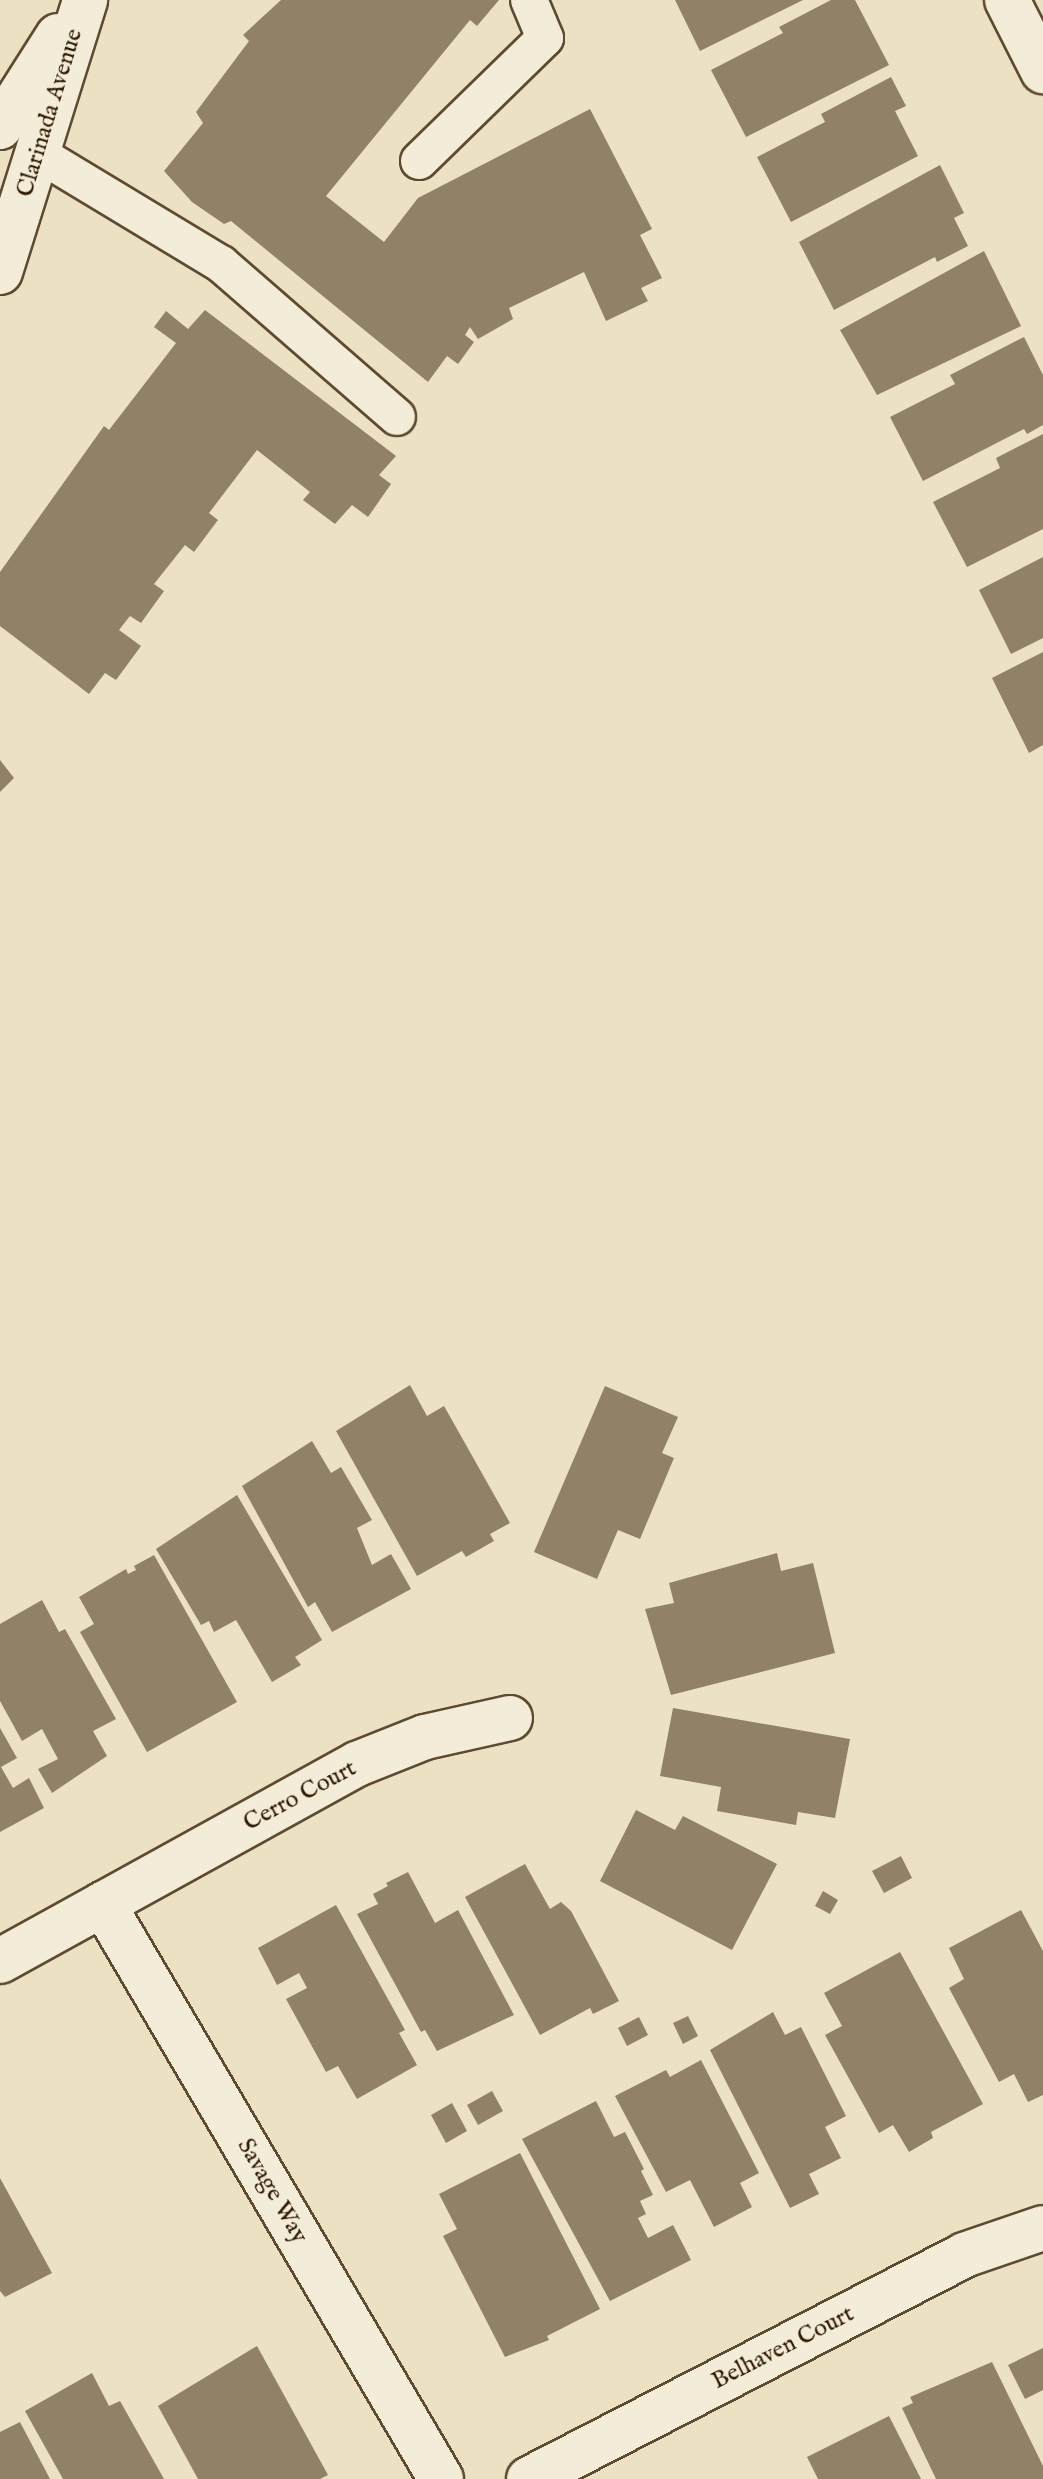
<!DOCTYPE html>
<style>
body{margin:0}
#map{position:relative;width:1043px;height:2479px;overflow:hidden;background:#ede1c3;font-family:"IM FELL English",serif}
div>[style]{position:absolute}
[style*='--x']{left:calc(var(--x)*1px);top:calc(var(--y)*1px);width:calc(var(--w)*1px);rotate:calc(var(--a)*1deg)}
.building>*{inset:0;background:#918165}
.roads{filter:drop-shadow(2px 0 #5e4a31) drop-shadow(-2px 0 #5e4a31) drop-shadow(0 2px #5e4a31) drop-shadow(0 -2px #5e4a31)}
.service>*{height:36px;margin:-18px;padding:0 18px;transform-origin:18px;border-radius:18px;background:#f3ecd8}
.minor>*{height:44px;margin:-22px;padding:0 22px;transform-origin:22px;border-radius:22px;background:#f3ecd8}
.tertiary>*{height:44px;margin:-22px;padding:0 22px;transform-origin:22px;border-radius:22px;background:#f3ecd8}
span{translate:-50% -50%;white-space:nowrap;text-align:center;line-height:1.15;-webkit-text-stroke:6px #f3ecd8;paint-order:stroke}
.street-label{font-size:24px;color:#2e1800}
</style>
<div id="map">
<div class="building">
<i style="clip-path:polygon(281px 0,499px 0,477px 26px,470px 20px,326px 196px,384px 242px,418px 198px,590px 109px,652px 229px,640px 235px,662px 278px,641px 288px,648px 301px,606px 321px,584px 272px,509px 308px,513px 319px,478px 339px,470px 327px,465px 335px,474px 342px,458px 364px,447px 356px,428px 382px,231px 221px,224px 224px,192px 202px,164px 171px,203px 123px,196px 112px,249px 41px,243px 35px)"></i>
<i style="clip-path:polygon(675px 0,803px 0,700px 51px)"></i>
<i style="clip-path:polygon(831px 0,855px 0,889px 65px,746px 137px,711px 70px,783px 33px,779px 27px)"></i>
<i style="clip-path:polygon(891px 77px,906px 106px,895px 111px,918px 156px,791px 222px,757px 157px,825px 122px,821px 114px)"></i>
<i style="clip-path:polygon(940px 165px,964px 213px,954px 218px,968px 246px,937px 262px,935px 257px,834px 310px,799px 242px)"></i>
<i style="clip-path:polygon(984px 251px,1021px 326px,877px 395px,840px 330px)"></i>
<i style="clip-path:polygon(205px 310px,396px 456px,379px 475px,391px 484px,368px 517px,352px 505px,335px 524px,303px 500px,310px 492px,257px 450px,209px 513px,218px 520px,194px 552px,185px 545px,154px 584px,164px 591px,141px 623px,130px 616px,119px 630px,141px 646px,116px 680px,105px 673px,89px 694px,0 626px,0 572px,104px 426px,109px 430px,176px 343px,154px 327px,166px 311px,188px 329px)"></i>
<i style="clip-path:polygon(1024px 337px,1043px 375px,1043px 425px,1027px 434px,1024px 429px,923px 481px,890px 417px,955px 384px,950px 375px)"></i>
<i style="clip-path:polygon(1043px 434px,1043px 529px,967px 567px,933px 502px,1000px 468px,996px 458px)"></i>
<i style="clip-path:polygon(1043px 557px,1043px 638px,1011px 654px,979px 590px)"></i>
<i style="clip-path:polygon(1043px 652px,1043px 745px,1029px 753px,992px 678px)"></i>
<i style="clip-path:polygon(0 760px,14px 778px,0 792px)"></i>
<i style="clip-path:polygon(410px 1385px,427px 1416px,444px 1406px,510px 1523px,490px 1534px,494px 1541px,466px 1557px,462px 1551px,417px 1576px,336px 1431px)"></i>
<i style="clip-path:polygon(605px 1386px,678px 1417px,662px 1453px,674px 1458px,640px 1539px,618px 1530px,597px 1579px,534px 1552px)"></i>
<i style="clip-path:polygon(312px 1441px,331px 1473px,341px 1467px,372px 1520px,357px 1528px,372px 1565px,391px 1554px,411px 1589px,332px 1632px,315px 1602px,308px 1607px,242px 1486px)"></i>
<i style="clip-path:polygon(237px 1495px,322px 1640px,295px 1657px,301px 1665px,272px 1682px,236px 1620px,214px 1632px,209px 1621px,201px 1625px,156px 1549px)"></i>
<i style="clip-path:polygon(777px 1553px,781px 1571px,813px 1563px,835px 1653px,671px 1695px,645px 1609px,674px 1603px,669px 1583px)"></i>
<i style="clip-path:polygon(154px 1555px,237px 1702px,147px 1752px,80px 1632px,94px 1624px,79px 1597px,126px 1569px,128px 1574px,136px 1570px,134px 1566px)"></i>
<i style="clip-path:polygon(42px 1600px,59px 1632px,65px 1629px,116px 1719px,93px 1731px,107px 1756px,52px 1793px,38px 1769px,58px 1759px,42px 1729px,22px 1741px,0 1701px,0 1624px)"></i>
<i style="clip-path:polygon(673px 1708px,850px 1739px,835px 1818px,798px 1812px,796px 1825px,717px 1811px,721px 1787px,660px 1776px)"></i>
<i style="clip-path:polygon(0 1728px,17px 1758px,1px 1767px,13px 1788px,29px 1778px,44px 1808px,0 1832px)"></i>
<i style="clip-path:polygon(636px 1810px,675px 1830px,683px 1816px,777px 1864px,732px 1950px,600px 1881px)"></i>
<i style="clip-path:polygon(901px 1856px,912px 1878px,884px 1893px,872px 1871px)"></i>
<i style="clip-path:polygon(525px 1864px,550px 1909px,561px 1902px,571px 1911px,619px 2001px,593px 2014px,590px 2008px,540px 2035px,465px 1897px)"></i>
<i style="clip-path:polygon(408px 1872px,435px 1923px,458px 1910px,514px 2015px,437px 2051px,425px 2030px,421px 2032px,357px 1914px,378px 1904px,373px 1894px,388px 1886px,386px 1883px)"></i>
<i style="clip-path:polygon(823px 1891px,838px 1900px,830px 1914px,815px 1906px)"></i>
<i style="clip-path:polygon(336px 1905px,405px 2030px,399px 2033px,417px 2065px,357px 2099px,338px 2066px,326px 2072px,286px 1999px,307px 1988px,299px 1973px,277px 1985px,258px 1948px)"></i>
<i style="clip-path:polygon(1021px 1910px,1043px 1951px,1043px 2095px,1028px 2102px,1014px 2074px,999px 2082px,949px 1988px,964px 1979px,949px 1948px)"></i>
<i style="clip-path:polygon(900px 1952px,983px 2104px,931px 2132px,933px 2138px,909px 2152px,893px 2125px,879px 2133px,825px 2035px,842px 2026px,824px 1993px)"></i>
<i style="clip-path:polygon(773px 2012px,785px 2035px,801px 2027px,846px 2116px,825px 2127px,841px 2158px,809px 2174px,819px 2194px,790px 2208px,710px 2050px)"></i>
<i style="clip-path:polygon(688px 2016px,698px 2036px,683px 2044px,673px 2023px)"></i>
<i style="clip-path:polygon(639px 2017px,648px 2035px,627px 2046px,618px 2028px)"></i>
<i style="clip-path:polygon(701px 2060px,759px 2173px,740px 2183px,752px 2207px,714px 2227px,690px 2180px,666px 2192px,615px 2096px,666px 2070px,670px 2077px)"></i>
<i style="clip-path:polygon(492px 2091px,503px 2111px,478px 2125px,467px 2105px)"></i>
<i style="clip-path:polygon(596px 2101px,614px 2137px,625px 2132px,644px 2169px,641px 2171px,653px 2195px,640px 2201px,646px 2214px,638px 2218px,648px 2238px,673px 2225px,691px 2260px,610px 2301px,522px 2139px)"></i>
<i style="clip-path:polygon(452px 2103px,467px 2131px,446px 2143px,431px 2115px)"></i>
<i style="clip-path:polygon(520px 2153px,600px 2309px,547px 2336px,549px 2340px,505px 2357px,443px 2236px,457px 2229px,439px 2194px)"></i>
<i style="clip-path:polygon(0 2178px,52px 2273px,5px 2297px,0 2291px)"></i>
<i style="clip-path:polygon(257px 2346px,328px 2475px,320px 2479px,198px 2479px,158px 2406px)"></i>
<i style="clip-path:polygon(1043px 2348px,1043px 2390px,1025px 2399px,1008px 2365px)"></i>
<i style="clip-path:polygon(992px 2362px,1043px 2466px,1043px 2479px,936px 2479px,902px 2408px,913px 2403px,910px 2397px)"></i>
<i style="clip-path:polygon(92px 2373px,109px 2406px,120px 2401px,164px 2479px,63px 2479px,25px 2411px)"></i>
<i style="clip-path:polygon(889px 2416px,921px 2479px,818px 2479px,807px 2457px)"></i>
<i style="clip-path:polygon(20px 2422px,50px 2479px,0 2479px,0 2432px)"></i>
</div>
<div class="roads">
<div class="service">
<i style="--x:37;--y:153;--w:215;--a:31.1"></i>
<i style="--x:221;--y:264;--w:233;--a:41"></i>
<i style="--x:419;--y:161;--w:176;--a:-44.3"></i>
<i style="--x:545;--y:38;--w:41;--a:-112.8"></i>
</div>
<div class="minor">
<i style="--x:103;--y:1904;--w:667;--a:59.55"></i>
<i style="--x:0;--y:1961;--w:408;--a:-28.9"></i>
<i style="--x:357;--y:1764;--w:73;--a:-21.7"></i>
<i style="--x:425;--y:1737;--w:87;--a:-12.6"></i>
<i style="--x:529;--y:2479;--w:489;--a:-27.2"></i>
<i style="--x:964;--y:2255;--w:83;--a:-18.9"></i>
</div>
<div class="tertiary">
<i style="--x:1007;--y:0;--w:80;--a:63.1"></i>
<i style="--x:0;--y:127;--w:108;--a:-57.5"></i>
<i style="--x:0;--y:272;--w:285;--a:-72.6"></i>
</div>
</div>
<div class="street-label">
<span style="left:50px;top:113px;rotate:-73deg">Clarinada Avenue</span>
<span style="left:300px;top:1796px;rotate:-28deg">Cerro Court</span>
<span style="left:272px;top:2191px;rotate:60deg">Savage Way</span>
<span style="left:783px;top:2348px;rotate:-27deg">Belhaven Court</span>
</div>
</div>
